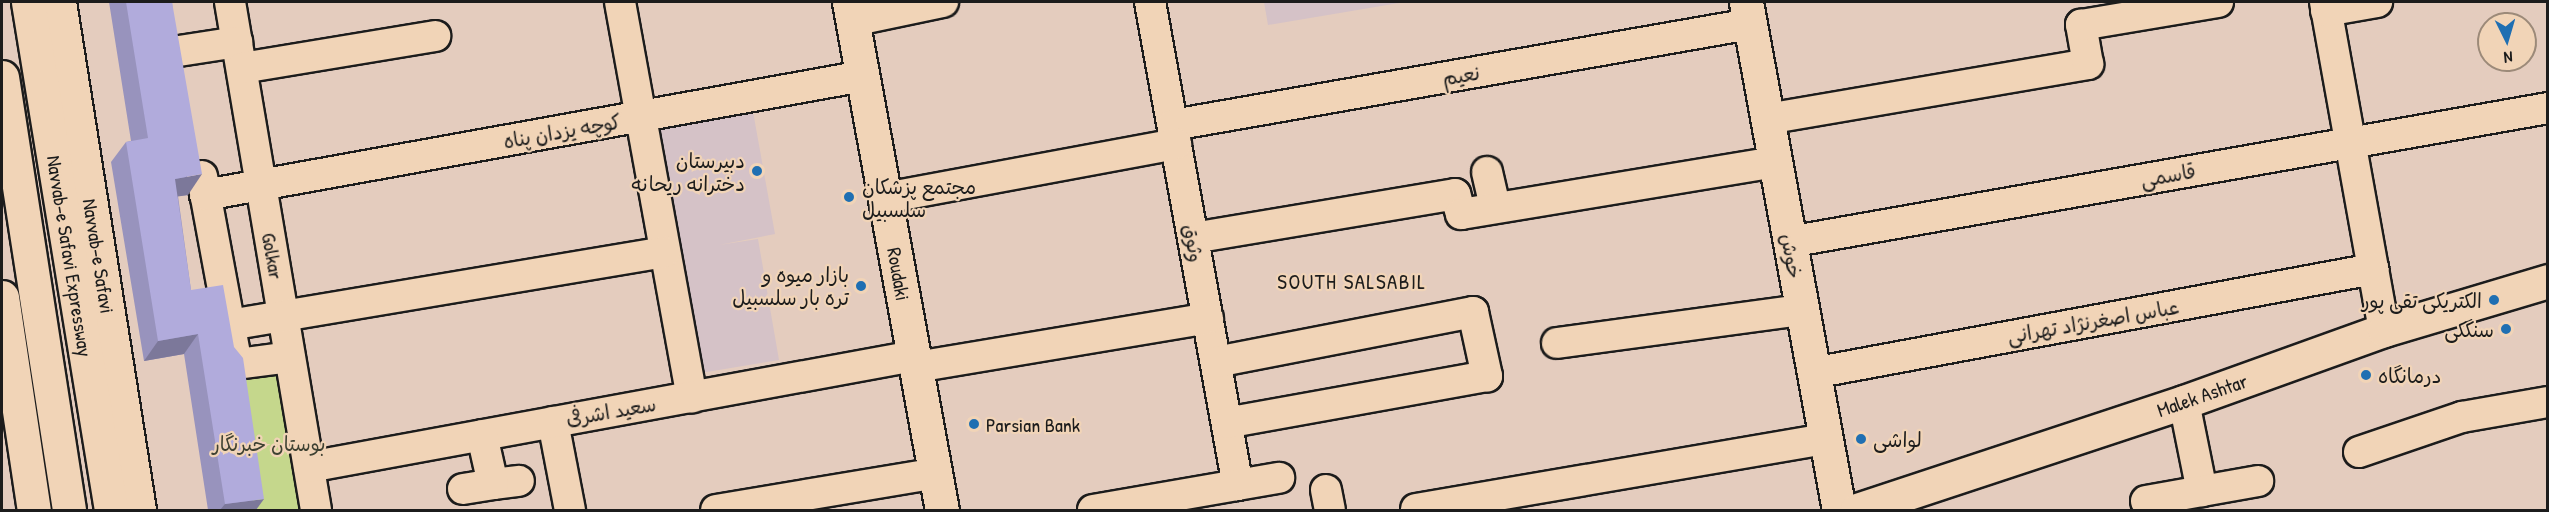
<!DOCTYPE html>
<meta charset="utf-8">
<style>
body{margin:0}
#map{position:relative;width:2549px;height:512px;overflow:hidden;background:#e4ccbe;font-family:"Patrick Hand","Playpen Sans Arabic",sans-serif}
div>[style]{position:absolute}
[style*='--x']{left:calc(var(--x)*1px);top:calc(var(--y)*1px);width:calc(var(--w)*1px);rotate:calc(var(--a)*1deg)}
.built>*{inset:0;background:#d5c2c7}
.green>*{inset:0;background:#c5d78c}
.roads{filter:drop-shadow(2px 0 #1c1c1c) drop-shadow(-2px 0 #1c1c1c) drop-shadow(0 2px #1c1c1c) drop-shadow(0 -2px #1c1c1c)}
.minor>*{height:30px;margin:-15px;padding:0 15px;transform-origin:15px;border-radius:15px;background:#f1d4b7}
.major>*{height:33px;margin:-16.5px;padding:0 16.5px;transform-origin:16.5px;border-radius:16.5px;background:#f1d4b7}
.highway>*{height:33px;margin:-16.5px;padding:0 16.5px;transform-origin:16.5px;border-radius:16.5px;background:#f1d4b7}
.wall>*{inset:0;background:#9893bd}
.shaded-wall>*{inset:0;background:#7c789a}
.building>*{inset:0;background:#b1abdc}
.dots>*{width:16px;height:16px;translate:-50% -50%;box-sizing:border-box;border:3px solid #f1d4b7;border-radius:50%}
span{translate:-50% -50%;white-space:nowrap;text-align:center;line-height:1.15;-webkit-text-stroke:4.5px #f1d4b7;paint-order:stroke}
.street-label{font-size:20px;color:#1c1c1c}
.poi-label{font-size:20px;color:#1c1c1c}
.right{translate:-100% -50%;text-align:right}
.left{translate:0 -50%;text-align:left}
.park-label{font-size:20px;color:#3e4132}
.neighbourhood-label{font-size:21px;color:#1c1c1c;letter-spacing:1.5px}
.frame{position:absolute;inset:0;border:3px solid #1c1c1c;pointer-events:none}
.north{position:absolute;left:2477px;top:12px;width:60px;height:60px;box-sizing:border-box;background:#f1d4b7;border:2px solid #9c8a79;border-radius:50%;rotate:175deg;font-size:16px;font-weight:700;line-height:24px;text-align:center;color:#1c1c1c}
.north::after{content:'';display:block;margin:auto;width:21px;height:27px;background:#1f6fb2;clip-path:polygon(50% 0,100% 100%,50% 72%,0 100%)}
</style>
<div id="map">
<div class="built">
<i style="clip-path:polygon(1264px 2px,1405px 2px,1268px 25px)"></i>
<i style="clip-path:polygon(752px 106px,775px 234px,719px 245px,758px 239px,779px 360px,701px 373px,657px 124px)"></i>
</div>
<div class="green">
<i style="clip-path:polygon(283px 365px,305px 510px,253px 510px,239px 372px)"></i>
</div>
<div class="roads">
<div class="minor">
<i style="--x:230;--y:2;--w:515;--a:80.39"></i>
<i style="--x:620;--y:2;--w:402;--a:79.7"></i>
<i style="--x:1150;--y:2;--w:491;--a:79.7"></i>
<i style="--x:2325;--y:2;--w:333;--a:79.8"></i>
<i style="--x:2326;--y:11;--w:52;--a:-10"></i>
<i style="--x:852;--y:21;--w:93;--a:-11.8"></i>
<i style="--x:179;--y:51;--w:59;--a:-8.8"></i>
<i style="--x:242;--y:68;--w:196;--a:-9.4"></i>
<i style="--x:1767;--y:119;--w:326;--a:-9.7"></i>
<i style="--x:2088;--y:64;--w:40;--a:-100"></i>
<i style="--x:2081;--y:25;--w:139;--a:-9.5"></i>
<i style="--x:1173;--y:125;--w:586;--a:-9.93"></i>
<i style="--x:1487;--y:172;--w:36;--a:77"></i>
<i style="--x:202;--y:176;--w:191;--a:79.5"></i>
<i style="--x:237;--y:364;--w:53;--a:-7.5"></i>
<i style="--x:205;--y:195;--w:669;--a:-10.25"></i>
<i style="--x:885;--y:198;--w:296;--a:-10.5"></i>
<i style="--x:1193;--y:238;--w:266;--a:-9.5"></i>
<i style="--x:1455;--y:194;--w:21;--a:73"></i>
<i style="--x:1461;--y:214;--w:318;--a:-9.4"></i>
<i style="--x:1789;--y:242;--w:771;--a:-10.01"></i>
<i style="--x:229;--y:325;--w:442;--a:-9.5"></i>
<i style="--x:1557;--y:343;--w:247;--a:-7.7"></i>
<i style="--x:1216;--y:362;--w:262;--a:-11"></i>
<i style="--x:1473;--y:312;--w:66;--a:77.7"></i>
<i style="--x:1487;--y:376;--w:264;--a:169.8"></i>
<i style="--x:916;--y:367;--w:296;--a:-9.5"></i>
<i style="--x:1813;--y:373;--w:570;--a:-10.52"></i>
<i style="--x:2184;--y:402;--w:91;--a:78.6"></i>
<i style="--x:553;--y:422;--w:90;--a:79.1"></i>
<i style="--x:2359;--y:452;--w:109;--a:-18.8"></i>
<i style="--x:2462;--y:417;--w:87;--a:-9.9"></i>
<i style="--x:309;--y:467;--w:615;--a:-10.4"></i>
<i style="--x:493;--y:484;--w:26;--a:-7"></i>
<i style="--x:463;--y:489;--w:30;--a:-9"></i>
<i style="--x:493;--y:484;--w:50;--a:-102.7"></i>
<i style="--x:1326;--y:490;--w:20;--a:79"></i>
<i style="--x:2146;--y:501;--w:114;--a:-10.1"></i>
<i style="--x:1416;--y:509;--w:415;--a:-9.7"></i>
<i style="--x:716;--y:510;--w:223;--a:-9.5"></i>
<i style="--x:1093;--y:510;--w:189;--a:-9.8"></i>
</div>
<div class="major">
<i style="--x:59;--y:2;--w:514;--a:81.05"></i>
<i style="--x:849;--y:2;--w:516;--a:79.63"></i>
<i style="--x:1746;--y:2;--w:516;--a:79.63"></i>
<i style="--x:2;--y:297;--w:215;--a:81.5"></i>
<i style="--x:1857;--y:510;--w:344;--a:-18.3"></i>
<i style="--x:2184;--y:402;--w:213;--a:-19.8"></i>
<i style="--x:2384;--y:330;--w:171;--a:-16.6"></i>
</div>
<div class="highway">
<i style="--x:28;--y:2;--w:515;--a:80.72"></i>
<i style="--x:2;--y:77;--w:438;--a:81.2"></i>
</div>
</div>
<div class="wall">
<i style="clip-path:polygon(109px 2px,172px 2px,188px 195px,178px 196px,191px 290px,256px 510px,208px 510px,184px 354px,144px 361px,111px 162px,126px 142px,131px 141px)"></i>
</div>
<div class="shaded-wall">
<i style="clip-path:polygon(202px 174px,188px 195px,161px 199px,175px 179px)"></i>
<i style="clip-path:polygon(198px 334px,184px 354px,144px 361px,158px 341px)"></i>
<i style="clip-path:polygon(264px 499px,256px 510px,220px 510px,225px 504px)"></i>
</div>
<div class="building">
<i style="clip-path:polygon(126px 2px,172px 2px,202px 174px,175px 179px,191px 290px,223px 285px,234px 347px,243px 358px,264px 499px,225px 504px,198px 334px,158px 341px,126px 142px,148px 138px)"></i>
</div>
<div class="dots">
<i style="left:757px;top:171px;background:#1f6fb2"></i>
<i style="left:849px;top:197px;background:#1f6fb2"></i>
<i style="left:861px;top:286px;background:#1f6fb2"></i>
<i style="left:2494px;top:300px;background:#1f6fb2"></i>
<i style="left:2506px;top:329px;background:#1f6fb2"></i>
<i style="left:2366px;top:375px;background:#1f6fb2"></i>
<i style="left:974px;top:424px;background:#1f6fb2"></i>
<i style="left:1861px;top:439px;background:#1f6fb2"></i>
</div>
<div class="street-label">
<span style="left:1461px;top:75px;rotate:-10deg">نعیم</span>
<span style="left:562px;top:131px;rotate:-10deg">کوچه یزدان پناه</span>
<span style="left:2168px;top:175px;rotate:-10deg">قاسمی</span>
<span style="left:1194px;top:243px;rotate:80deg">وثوق</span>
<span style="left:70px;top:256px;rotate:81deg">Navvab-e Safavi Expressway</span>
<span style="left:99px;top:256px;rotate:81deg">Navvab-e Safavi</span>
<span style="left:273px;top:256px;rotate:80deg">Golkar</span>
<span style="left:1792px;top:256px;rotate:80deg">خوش</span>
<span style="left:899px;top:274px;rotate:80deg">Roudaki</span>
<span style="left:2093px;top:321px;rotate:-10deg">عباس اصغرنژاد تهرانی</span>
<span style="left:2202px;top:395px;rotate:-19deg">Malek Ashtar</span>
<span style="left:611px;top:411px;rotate:-10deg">سعید اشرفی</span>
</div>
<div class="poi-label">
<span class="right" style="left:745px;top:172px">دبیرستان<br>دخترانه ریحانه</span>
<span class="left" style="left:862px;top:198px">مجتمع پزشکان<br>سلسبیل</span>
<span class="right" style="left:849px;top:286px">بازار میوه و<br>تره بار سلسبیل</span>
<span class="right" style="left:2482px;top:300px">الکتریکی تقی پور</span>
<span class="right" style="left:2494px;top:329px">سنگکی</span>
<span class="left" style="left:2378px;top:375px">درمانگاه</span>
<span class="left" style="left:986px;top:424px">Parsian Bank</span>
<span class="left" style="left:1873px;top:439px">لواشی</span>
</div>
<div class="park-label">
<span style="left:269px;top:443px">بوستان خبرنگار</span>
</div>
<div class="neighbourhood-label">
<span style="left:1352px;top:282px">SOUTH SALSABIL</span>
</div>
<div class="frame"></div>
<div class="north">N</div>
</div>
